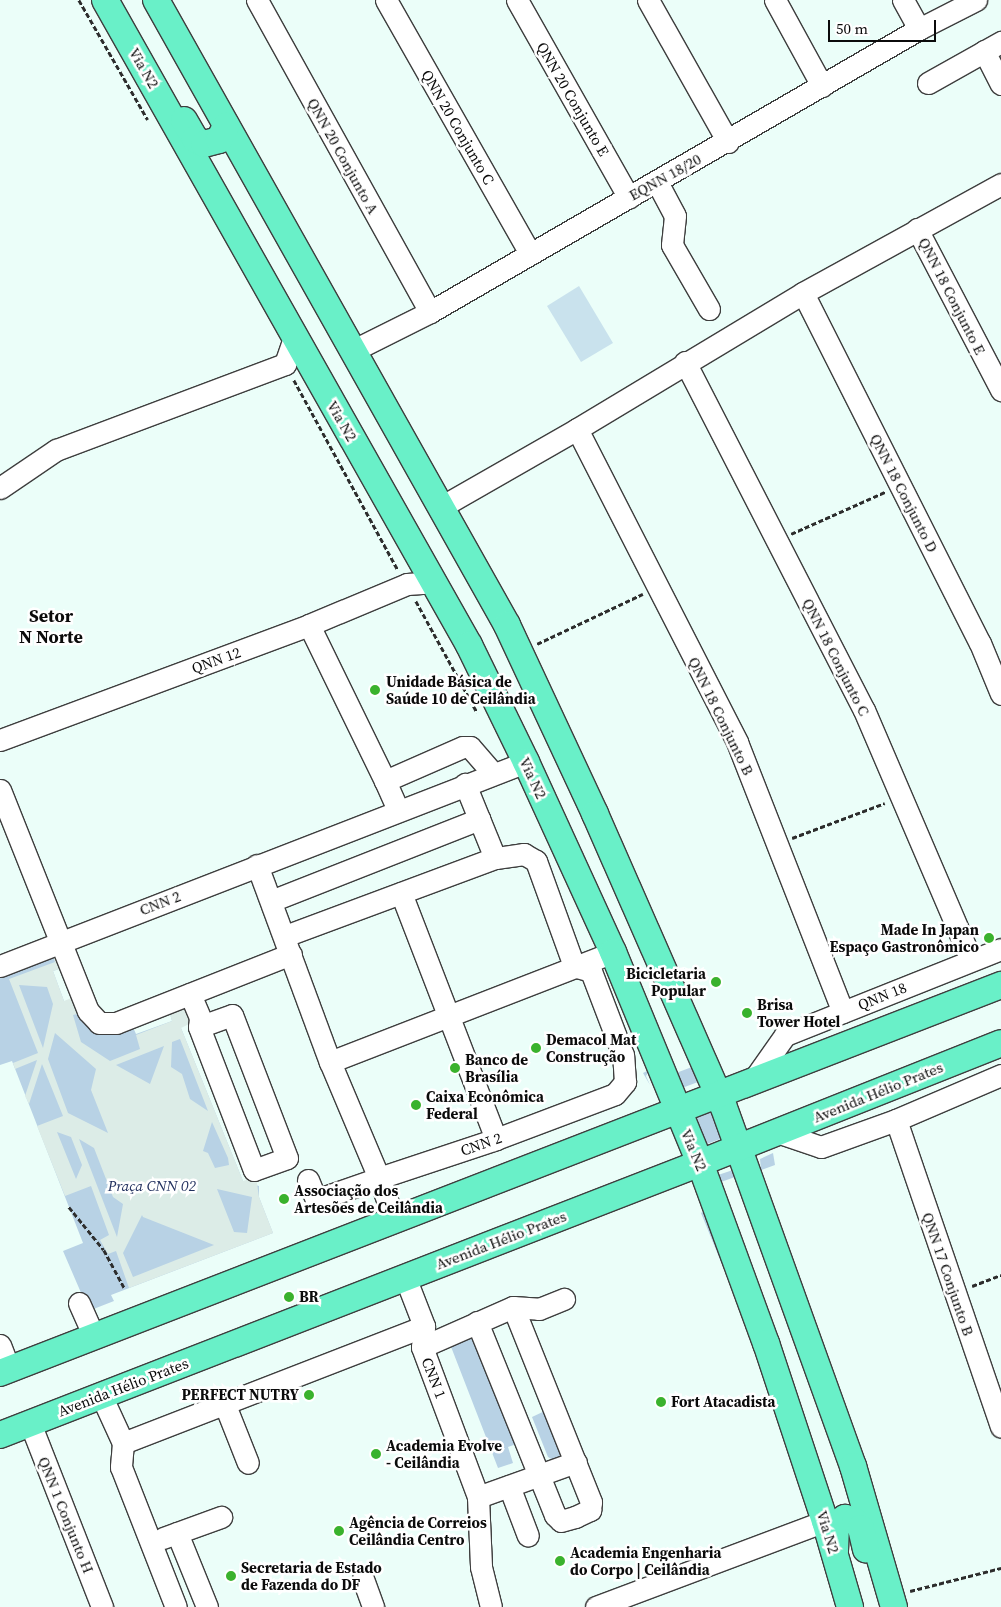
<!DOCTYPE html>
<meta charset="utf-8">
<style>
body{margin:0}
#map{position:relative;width:1001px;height:1607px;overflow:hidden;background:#ebfef9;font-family:"Source Serif 4",serif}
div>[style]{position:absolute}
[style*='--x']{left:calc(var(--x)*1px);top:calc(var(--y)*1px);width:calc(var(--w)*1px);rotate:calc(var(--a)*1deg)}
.green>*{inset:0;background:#b8d2e5}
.pitch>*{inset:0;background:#c9e2ed}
.plaza>*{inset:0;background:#dcece7}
.path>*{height:2.5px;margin-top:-1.25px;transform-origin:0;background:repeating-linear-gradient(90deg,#2d2d2d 0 5px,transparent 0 7.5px)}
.roads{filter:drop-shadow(1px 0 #3e3e3e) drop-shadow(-1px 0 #3e3e3e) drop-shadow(0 1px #3e3e3e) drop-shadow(0 -1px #3e3e3e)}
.minor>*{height:21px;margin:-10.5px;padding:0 10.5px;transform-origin:10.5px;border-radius:10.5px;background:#fff}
.major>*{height:26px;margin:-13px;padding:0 13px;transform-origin:13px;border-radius:13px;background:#69f0c8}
.dots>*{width:14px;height:14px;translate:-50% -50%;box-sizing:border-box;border:2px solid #fff;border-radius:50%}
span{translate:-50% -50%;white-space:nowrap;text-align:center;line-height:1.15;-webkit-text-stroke:5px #fff;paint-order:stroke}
.street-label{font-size:15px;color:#0b0b0b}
.poi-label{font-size:15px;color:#0b0b0b;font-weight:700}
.left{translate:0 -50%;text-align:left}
.right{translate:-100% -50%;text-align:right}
.park-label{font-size:15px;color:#21305e;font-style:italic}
.quarter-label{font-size:18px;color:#0b0b0b;font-weight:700}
.scale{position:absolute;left:828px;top:20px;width:108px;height:22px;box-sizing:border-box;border:2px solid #0b0b0b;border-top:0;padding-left:6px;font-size:15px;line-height:18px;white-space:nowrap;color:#0b0b0b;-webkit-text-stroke:4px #fff;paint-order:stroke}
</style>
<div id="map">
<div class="green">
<i style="clip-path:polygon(56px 952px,62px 968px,53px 971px,64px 1001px,81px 1013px,132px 1025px,136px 1034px,172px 1021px,169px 1010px,181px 1028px,243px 1181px,259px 1186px,259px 1197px,273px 1233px,111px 1295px,114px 1301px,91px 1310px,85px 1302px,63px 1251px,83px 1243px,12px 1061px,0 1065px,0 974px)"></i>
<i style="clip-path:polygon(604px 963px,649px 1071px,646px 1076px,650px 1085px,643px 1073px,647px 1071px)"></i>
<i style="clip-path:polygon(692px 1067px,698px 1082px,682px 1088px,676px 1073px)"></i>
<i style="clip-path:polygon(712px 1110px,723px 1138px,704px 1145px,694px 1118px)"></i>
<i style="clip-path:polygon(773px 1153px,775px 1165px,761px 1170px,760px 1159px)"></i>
<i style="clip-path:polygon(733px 1170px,735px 1177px,721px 1182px,718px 1175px)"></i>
<i style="clip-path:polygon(708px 1207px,729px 1265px,723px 1267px,701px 1213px)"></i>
<i style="clip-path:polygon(475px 1329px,519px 1443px,508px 1447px,513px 1463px,498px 1468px,448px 1339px)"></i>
<i style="clip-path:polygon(549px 1409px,563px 1457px,553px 1460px,548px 1457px,532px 1417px)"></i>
</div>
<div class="pitch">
<i style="clip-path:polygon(579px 286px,613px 343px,581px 362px,547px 306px)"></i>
</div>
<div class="plaza">
<i style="clip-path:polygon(evenodd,56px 952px,62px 968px,53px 971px,64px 1001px,74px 997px,81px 1013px,73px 1015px,81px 1042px,110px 1061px,140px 1049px,136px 1035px,172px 1021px,169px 1010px,183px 1006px,187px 1009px,191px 1023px,181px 1028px,243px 1181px,256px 1177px,259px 1197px,273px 1233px,129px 1288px,116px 1251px,108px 1254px,100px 1240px,109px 1235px,91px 1186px,65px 1196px,37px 1126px,63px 1116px,42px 1064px,29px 1104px,25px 1096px,37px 1060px,15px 1069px,13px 1063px,38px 1053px,9px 979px,55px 962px,52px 954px,56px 952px,19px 985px,47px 987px,53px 1004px,43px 1048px,19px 985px,56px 952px,55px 1033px,96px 1069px,91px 1090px,108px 1133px,68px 1113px,48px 1059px,55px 1033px,56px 952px,180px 1039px,208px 1111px,190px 1099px,182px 1074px,171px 1067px,172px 1042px,180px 1039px,56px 952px,164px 1046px,150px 1084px,116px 1065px,164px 1046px,56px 952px,212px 1122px,228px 1158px,229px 1165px,215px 1168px,208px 1153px,203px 1151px,212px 1122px,56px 952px,57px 1132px,71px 1137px,82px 1165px,76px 1179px,57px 1132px,56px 952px,79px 1139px,94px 1148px,113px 1197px,123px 1204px,117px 1237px,79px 1139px,56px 952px,217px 1189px,252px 1197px,247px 1233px,234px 1232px,217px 1189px,56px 952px,142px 1215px,143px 1217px,214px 1245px,133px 1277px,123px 1253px,142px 1215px)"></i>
</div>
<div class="path">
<i style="--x:79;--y:0;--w:138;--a:60.1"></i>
<i style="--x:294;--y:380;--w:217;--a:61.3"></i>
<i style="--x:791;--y:534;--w:103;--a:-24.1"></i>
<i style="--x:416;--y:601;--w:127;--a:61.2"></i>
<i style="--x:537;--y:644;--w:117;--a:-25.3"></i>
<i style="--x:792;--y:838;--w:99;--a:-20.6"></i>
<i style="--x:69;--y:1207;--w:55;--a:50.9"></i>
<i style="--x:104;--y:1250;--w:44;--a:61.7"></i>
<i style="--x:972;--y:1286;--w:31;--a:-21"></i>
<i style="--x:910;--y:1591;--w:94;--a:-14.2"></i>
</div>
<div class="roads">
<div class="minor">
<i style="--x:257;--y:0;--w:357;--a:61"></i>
<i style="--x:386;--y:0;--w:292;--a:60.4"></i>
<i style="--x:517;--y:0;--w:227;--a:60.5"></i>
<i style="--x:648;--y:0;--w:163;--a:60.6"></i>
<i style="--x:775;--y:0;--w:98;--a:61.3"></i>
<i style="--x:903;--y:0;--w:33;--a:61"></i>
<i style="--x:984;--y:51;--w:37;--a:63"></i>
<i style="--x:928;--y:83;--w:84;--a:-29.3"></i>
<i style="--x:657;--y:182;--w:38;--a:62"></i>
<i style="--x:675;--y:216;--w:29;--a:96"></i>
<i style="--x:672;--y:245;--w:74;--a:60"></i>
<i style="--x:917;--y:229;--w:182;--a:62.4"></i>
<i style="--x:803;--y:293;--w:392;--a:63.2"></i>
<i style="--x:980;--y:643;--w:55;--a:67.6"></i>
<i style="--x:352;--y:351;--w:87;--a:-26.6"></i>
<i style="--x:430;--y:312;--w:565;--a:-30.06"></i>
<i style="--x:919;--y:29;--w:64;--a:-27"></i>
<i style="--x:685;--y:362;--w:391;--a:62.8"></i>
<i style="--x:864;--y:710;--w:272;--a:66.8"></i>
<i style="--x:577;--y:429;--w:352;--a:62.9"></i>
<i style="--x:737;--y:742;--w:290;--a:68.6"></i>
<i style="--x:0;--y:488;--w:68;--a:-34.2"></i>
<i style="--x:56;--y:450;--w:245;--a:-20.6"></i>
<i style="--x:285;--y:364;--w:28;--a:-71"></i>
<i style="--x:441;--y:507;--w:157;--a:-29.8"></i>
<i style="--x:577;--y:429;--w:264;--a:-31"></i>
<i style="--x:803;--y:293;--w:226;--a:-28.8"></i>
<i style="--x:309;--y:625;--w:174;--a:64"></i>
<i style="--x:0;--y:740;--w:330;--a:-20.4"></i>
<i style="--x:309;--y:625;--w:106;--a:-22.7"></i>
<i style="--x:407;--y:584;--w:26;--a:-4"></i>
<i style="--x:0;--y:790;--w:238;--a:68.3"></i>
<i style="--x:88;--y:1011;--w:16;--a:47"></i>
<i style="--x:99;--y:1023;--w:17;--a:0"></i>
<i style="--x:116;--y:1023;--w:188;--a:-21.5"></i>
<i style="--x:398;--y:810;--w:32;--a:-114"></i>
<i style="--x:385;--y:781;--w:85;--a:-23.6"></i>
<i style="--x:463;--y:747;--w:7;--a:0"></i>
<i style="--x:470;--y:747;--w:35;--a:49"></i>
<i style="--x:257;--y:865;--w:210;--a:69.7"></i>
<i style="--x:330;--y:1062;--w:126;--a:67.1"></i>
<i style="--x:379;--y:1178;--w:123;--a:-18.4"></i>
<i style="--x:496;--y:1139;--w:127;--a:-20.7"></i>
<i style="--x:615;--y:1094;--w:16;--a:-50"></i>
<i style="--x:625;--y:1082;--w:27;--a:-94"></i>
<i style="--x:623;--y:1055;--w:90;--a:-110.9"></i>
<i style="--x:591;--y:971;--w:18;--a:-164"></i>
<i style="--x:574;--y:966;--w:112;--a:-109.9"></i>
<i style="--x:536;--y:861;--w:14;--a:-150"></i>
<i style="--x:524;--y:854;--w:29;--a:172"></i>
<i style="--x:401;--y:893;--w:264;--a:68.9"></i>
<i style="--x:271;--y:901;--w:224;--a:-21.5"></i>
<i style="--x:285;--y:936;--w:224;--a:-20.4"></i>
<i style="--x:495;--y:858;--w:80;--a:-112.1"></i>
<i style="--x:0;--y:966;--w:564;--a:-21.2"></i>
<i style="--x:190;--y:994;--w:26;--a:67"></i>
<i style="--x:200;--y:1018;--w:9;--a:96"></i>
<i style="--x:199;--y:1027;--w:153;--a:69"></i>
<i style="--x:254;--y:1170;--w:35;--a:-20"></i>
<i style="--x:287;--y:1158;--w:153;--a:-111"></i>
<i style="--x:232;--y:1015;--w:35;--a:160"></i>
<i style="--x:330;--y:1062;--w:304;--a:-21.2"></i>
<i style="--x:754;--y:1079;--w:54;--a:-54.8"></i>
<i style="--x:785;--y:1035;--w:232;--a:-21.7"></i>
<i style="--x:896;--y:1120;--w:324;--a:71.1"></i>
<i style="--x:777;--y:1132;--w:46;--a:18.8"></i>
<i style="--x:821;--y:1147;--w:80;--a:-19.8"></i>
<i style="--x:896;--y:1120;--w:114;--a:-23.2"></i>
<i style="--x:308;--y:1180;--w:22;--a:68"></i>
<i style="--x:316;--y:1200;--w:67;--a:-19.2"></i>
<i style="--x:379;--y:1178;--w:44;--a:69.9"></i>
<i style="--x:405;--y:1277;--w:53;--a:68.8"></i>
<i style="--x:424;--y:1326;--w:21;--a:95"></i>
<i style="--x:422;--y:1347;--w:160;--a:69.5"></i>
<i style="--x:478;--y:1497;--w:70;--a:87.5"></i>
<i style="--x:481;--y:1567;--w:41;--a:76"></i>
<i style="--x:79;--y:1303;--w:35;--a:66"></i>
<i style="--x:477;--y:1322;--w:208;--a:68"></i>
<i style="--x:555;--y:1515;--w:8;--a:45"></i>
<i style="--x:561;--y:1521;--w:15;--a:-16"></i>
<i style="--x:575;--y:1517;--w:17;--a:-25"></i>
<i style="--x:590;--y:1510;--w:8;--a:-83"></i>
<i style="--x:591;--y:1502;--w:210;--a:-111.8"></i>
<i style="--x:0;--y:1345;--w:26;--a:69"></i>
<i style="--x:422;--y:1347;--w:99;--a:-23.7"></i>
<i style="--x:513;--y:1307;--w:26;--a:4"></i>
<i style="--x:539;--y:1309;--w:27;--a:-22"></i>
<i style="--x:101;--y:1395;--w:53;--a:65.4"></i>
<i style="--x:225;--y:1405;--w:62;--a:68.4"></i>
<i style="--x:30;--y:1423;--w:198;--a:68.6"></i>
<i style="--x:123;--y:1443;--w:323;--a:-21.2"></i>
<i style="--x:123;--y:1443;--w:24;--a:95"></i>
<i style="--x:121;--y:1467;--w:150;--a:68.6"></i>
<i style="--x:509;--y:1486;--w:53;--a:69.2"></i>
<i style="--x:478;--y:1497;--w:104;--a:-19.7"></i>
<i style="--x:177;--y:1533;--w:80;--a:67.9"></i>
<i style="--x:163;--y:1538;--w:62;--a:-19.9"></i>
<i style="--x:363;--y:1579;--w:30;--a:70"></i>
<i style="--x:596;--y:1607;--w:245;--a:-20.6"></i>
</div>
<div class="major">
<i style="--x:105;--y:0;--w:741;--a:60.56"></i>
<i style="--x:469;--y:645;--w:130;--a:64"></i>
<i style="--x:526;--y:762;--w:209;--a:65.4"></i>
<i style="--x:613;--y:952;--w:228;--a:67.6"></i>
<i style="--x:700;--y:1163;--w:192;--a:69.9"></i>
<i style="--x:766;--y:1343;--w:188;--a:71.7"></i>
<i style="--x:825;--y:1521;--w:90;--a:73.8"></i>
<i style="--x:156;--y:0;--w:717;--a:60.68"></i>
<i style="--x:507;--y:625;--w:208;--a:65"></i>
<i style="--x:595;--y:814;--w:318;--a:66.3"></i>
<i style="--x:723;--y:1105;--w:384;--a:70.2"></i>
<i style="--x:853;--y:1466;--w:147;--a:73.8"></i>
<i style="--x:184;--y:120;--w:22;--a:60"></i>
<i style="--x:195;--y:139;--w:10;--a:29"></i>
<i style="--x:204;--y:144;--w:16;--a:-15"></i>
<i style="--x:219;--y:140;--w:16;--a:-63"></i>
<i style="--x:0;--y:1373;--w:1074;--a:-21.19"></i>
<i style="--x:0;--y:1435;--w:751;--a:-21.23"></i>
<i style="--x:700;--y:1163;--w:324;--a:-21.7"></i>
<i style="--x:835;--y:1551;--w:27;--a:-88"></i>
<i style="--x:836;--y:1524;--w:11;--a:-34"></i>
<i style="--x:845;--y:1518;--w:10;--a:17"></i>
<i style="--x:855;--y:1521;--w:9;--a:49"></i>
<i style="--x:861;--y:1528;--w:22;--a:77"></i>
</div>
</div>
<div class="dots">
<i style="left:375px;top:690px;background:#3ab22d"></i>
<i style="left:989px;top:938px;background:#3ab22d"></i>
<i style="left:716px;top:982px;background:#3ab22d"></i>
<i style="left:747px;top:1013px;background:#3ab22d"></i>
<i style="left:536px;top:1048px;background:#3ab22d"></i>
<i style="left:455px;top:1068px;background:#3ab22d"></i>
<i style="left:416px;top:1105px;background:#3ab22d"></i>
<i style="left:284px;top:1199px;background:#3ab22d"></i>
<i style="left:289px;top:1297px;background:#3ab22d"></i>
<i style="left:309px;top:1395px;background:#3ab22d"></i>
<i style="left:661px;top:1402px;background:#3ab22d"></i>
<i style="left:376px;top:1454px;background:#3ab22d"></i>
<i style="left:339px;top:1531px;background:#3ab22d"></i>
<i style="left:560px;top:1561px;background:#3ab22d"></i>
<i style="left:231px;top:1576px;background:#3ab22d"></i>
</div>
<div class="street-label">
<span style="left:144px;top:68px;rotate:60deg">Via N2</span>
<span style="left:573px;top:99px;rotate:60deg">QNN 20 Conjunto E</span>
<span style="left:458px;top:127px;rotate:60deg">QNN 20 Conjunto C</span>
<span style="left:343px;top:156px;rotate:61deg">QNN 20 Conjunto A</span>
<span style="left:665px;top:177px;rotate:-29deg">EQNN 18/20</span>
<span style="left:952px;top:296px;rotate:63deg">QNN 18 Conjunto E</span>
<span style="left:342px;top:421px;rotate:60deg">Via N2</span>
<span style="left:904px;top:493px;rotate:63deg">QNN 18 Conjunto D</span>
<span style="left:836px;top:657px;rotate:63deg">QNN 18 Conjunto C</span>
<span style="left:216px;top:660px;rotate:-20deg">QNN 12</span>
<span style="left:721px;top:716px;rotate:64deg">QNN 18 Conjunto B</span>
<span style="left:533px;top:778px;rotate:65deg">Via N2</span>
<span style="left:160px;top:903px;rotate:-21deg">CNN 2</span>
<span style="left:882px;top:996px;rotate:-22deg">QNN 18</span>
<span style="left:878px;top:1092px;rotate:-22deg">Avenida Hélio Prates</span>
<span style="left:481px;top:1144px;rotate:-19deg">CNN 2</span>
<span style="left:694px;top:1150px;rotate:67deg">Via N2</span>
<span style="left:501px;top:1240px;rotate:-21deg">Avenida Hélio Prates</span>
<span style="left:948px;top:1274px;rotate:71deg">QNN 17 Conjunto B</span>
<span style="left:434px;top:1378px;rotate:69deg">CNN 1</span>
<span style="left:123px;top:1387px;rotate:-21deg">Avenida Hélio Prates</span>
<span style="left:66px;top:1515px;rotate:68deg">QNN 1 Conjunto H</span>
<span style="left:828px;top:1532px;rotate:73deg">Via N2</span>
</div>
<div class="poi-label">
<span class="left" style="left:386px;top:690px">Unidade Básica de<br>Saúde 10 de Ceilândia</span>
<span class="right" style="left:979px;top:938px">Made In Japan<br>Espaço Gastronômico</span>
<span class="right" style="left:706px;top:982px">Bicicletaria<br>Popular</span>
<span class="left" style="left:757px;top:1013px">Brisa<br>Tower Hotel</span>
<span class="left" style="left:546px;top:1048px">Demacol Mat<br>Construção</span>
<span class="left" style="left:465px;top:1068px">Banco de<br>Brasília</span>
<span class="left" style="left:426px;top:1105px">Caixa Econômica<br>Federal</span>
<span class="left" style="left:294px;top:1199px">Associação dos<br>Artesões de Ceilândia</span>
<span class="left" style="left:299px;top:1297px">BR</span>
<span class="right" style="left:299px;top:1395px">PERFECT NUTRY</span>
<span class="left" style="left:671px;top:1402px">Fort Atacadista</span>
<span class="left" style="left:386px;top:1454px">Academia Evolve<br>- Ceilândia</span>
<span class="left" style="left:349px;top:1531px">Agência de Correios<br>Ceilândia Centro</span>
<span class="left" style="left:570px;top:1561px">Academia Engenharia<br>do Corpo | Ceilândia</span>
<span class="left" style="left:241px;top:1576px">Secretaria de Estado<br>de Fazenda do DF</span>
</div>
<div class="park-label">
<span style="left:152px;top:1186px">Praça CNN 02</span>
</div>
<div class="quarter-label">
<span style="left:51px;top:627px">Setor<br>N Norte</span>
</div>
<div class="scale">50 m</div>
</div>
